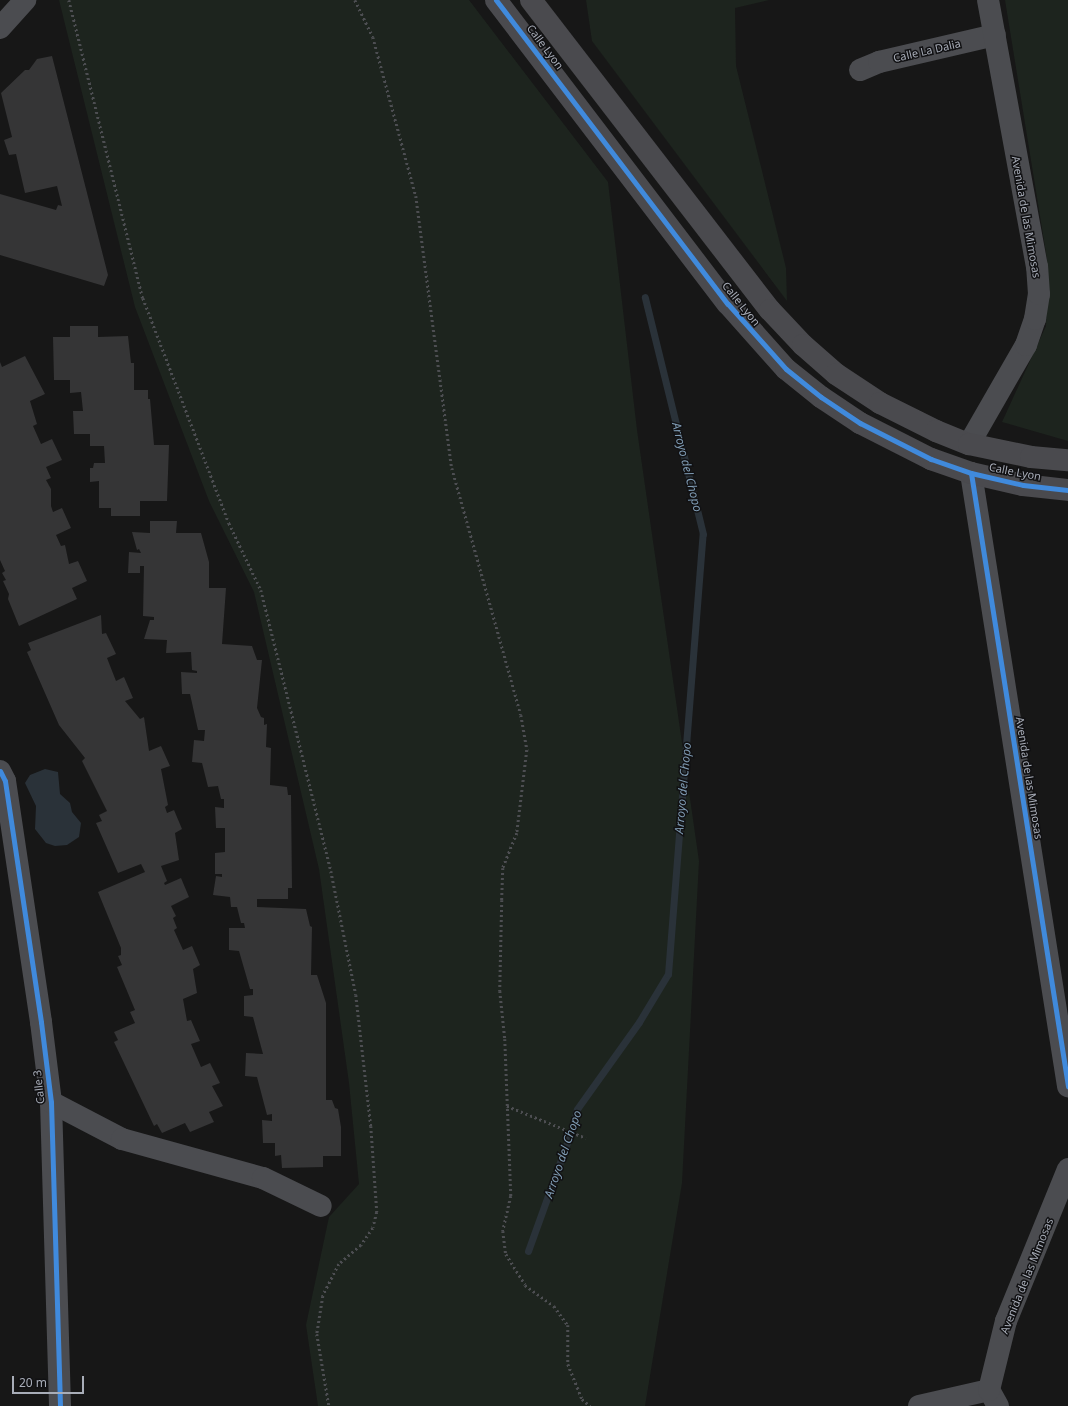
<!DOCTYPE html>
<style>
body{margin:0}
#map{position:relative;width:1068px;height:1406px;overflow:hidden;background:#171717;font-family:"Noto Sans",sans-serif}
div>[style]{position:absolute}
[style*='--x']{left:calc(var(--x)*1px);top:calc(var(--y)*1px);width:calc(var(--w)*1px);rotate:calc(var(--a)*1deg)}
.green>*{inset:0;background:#1d241e}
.water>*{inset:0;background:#2a3239}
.stream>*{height:7px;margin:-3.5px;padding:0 3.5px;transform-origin:3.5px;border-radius:3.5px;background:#2a3239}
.building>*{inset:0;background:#353536}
.path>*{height:2.5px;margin-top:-1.25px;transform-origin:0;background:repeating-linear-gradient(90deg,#4d4e52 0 2px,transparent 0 5px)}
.street>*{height:22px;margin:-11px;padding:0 11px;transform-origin:11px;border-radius:11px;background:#4b4c50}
.secondary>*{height:22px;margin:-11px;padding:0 11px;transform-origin:11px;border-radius:11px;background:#4a4a4e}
.cycleway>*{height:5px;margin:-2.5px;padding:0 2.5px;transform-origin:2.5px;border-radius:2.5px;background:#408adc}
span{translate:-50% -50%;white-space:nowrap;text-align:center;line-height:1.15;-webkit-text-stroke:3px #111113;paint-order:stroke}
.street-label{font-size:11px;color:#a8adb8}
.water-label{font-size:12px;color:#7f9bb3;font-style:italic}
.scale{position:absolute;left:12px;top:1376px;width:72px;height:18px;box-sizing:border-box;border:2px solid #a8adb8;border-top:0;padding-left:5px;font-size:12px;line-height:14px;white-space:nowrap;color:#a8adb8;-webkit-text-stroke:3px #111113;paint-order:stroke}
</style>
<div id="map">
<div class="green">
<i style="clip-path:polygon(59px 0,469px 0,608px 182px,637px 430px,699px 861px,682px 1183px,645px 1406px,318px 1406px,306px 1325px,329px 1217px,359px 1184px,349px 1083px,319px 869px,254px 592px,209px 501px,135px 307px)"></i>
<i style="clip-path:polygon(586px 0,769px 0,735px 8px,736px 66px,786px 268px,787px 301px,592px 41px)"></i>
<i style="clip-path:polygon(1005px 0,1068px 0,1068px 441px,1002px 422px,1046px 326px,1047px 259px)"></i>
</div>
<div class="water">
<i style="clip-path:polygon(45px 769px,58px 772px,60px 794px,70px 803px,72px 812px,81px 823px,79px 837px,67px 845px,55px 846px,46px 843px,35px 829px,36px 806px,25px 783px,30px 775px)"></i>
</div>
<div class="stream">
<i style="--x:528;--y:1251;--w:133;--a:-70.2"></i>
<i style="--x:573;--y:1126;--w:17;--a:-77"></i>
<i style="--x:577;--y:1109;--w:107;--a:-54.5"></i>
<i style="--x:639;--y:1022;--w:56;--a:-58.9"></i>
<i style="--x:668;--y:974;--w:441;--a:-85.5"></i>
<i style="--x:703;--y:534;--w:244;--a:-103.8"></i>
</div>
<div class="building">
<i style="clip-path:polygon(52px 56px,108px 275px,104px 286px,0 255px,0 194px,56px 210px,58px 205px,62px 206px,57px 186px,25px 193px,16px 154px,9px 155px,4px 140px,12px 137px,1px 93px,25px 70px,29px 70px,37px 59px)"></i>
<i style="clip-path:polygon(70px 326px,98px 326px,98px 337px,128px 336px,131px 363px,134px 363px,134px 390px,148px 390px,148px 399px,150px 399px,154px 445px,169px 445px,167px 501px,140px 501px,140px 516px,111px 516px,111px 508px,99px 508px,99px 481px,90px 482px,90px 468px,93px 468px,94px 463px,105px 463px,104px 446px,90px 446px,90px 434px,74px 434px,73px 411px,83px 411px,81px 392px,70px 393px,70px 380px,54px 380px,53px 337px,70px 337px)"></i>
<i style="clip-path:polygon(25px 356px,45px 394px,30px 401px,37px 424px,33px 426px,41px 444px,52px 439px,62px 460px,46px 467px,51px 478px,46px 480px,51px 489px,51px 506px,53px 512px,62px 508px,71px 528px,56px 535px,61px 546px,65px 545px,69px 564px,78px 561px,87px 581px,72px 588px,77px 599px,19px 626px,8px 599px,9px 594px,3px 581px,6px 580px,2px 573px,5px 571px,0 560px,0 362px,2px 367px)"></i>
<i style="clip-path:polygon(150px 521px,177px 521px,176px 533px,201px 533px,209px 562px,209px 588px,226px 588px,222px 644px,252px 646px,257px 660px,262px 660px,257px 708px,261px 717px,264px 718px,264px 725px,267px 724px,266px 747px,271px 748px,270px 785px,287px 787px,288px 795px,291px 795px,292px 888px,288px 888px,288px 899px,257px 899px,257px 907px,306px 909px,310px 926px,312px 927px,311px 975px,317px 975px,326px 1003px,326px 1100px,332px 1100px,335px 1108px,338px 1109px,341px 1127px,341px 1156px,323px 1156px,323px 1167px,282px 1168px,281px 1155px,275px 1156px,275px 1143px,263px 1143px,262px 1120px,272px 1121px,272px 1114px,267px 1115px,257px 1077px,245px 1076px,246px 1053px,263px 1054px,253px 1017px,244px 1016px,244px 996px,253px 995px,253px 989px,250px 989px,239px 951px,229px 950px,229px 928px,245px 928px,244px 923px,241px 923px,237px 907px,231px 907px,230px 897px,213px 895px,216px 876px,222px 877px,222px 874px,215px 874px,215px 853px,225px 852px,225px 828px,216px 828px,215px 807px,224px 808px,224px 799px,221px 799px,218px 786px,208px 787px,202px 763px,192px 762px,194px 740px,204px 741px,205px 730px,198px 730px,190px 694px,182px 694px,181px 672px,197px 673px,197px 671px,192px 670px,191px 652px,166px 653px,167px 640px,144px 639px,150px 620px,154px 620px,154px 617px,143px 616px,144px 566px,140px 566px,140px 573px,128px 573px,129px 552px,141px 553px,139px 549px,137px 550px,132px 532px,150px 533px)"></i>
<i style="clip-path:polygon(101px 615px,102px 634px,106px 633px,116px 654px,107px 658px,116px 681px,124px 677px,133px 698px,125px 701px,140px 719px,144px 717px,149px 751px,161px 746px,170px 766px,161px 769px,168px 805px,165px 807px,167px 813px,174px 810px,182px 829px,175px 833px,179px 860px,161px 866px,167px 881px,164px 883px,165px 885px,181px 878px,189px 897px,171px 906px,176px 916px,173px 918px,177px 928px,174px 930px,183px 950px,192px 946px,200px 965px,193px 969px,197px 993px,183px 999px,187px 1021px,191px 1020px,200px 1041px,191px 1044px,201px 1067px,210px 1063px,220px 1083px,212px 1086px,223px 1106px,209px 1112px,214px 1122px,190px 1132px,185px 1123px,162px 1133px,157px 1124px,154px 1126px,114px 1042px,118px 1040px,114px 1032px,135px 1023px,130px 1012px,135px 1010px,117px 967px,122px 965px,118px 956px,121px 955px,121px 948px,98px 892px,145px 872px,141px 864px,118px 873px,96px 823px,102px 821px,99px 815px,107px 811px,82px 761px,85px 758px,59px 725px,27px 652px,31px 650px,28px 643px)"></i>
</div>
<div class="path">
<i style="--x:69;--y:0;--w:307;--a:76.1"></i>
<i style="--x:143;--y:298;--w:241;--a:69.1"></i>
<i style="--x:229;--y:523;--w:74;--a:64.5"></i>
<i style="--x:261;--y:590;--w:290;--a:76"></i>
<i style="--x:331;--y:871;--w:126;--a:78.6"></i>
<i style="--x:356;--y:995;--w:132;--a:83.5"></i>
<i style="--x:371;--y:1126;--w:86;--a:86"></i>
<i style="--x:377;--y:1212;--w:16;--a:104"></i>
<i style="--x:373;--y:1228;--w:21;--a:125"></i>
<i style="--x:361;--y:1245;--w:29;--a:139"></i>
<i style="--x:339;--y:1264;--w:36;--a:117"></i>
<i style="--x:323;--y:1296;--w:38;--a:99"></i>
<i style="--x:317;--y:1334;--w:73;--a:80.5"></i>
<i style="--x:355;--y:0;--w:41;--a:64.1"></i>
<i style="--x:373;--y:37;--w:165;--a:74.9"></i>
<i style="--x:416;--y:196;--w:274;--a:82.5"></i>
<i style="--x:452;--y:468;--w:256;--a:74.4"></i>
<i style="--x:521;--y:715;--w:36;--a:80"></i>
<i style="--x:527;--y:750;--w:84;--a:96.9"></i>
<i style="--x:517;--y:833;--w:38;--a:112"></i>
<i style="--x:503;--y:868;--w:32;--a:92"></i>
<i style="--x:502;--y:900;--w:91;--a:91.3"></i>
<i style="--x:500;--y:991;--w:48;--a:84.1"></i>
<i style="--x:505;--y:1039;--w:157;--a:87.8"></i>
<i style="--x:511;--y:1196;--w:36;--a:103"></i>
<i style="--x:503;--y:1231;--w:23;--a:83"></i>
<i style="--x:506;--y:1254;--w:36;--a:58"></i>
<i style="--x:525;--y:1285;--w:36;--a:36"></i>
<i style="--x:554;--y:1306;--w:24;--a:54"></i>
<i style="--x:568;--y:1325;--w:39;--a:90"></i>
<i style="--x:568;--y:1364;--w:38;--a:68"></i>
<i style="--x:582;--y:1399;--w:11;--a:41"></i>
<i style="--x:507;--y:1106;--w:85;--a:22.1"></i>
</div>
<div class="street">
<i style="--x:0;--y:28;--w:38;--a:-48"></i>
<i style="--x:860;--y:70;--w:21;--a:-23"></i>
<i style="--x:879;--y:62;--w:119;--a:-13.1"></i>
<i style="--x:969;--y:444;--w:114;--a:-60.1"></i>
<i style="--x:1026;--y:345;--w:28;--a:-71"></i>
<i style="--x:1035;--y:319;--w:25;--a:-81"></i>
<i style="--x:1039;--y:294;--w:27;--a:-94"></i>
<i style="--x:1037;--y:267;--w:271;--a:-100.4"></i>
<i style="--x:971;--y:473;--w:621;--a:81.01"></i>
<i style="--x:0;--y:771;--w:11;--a:63"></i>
<i style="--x:5;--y:781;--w:244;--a:81.5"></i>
<i style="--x:41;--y:1022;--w:81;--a:82.9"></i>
<i style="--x:51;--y:1102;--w:304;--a:88.3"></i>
<i style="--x:51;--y:1102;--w:80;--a:27.5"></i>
<i style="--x:122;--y:1139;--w:146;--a:15.5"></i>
<i style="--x:263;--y:1178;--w:64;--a:25.8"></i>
<i style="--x:919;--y:1406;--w:72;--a:-12.9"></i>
<i style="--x:998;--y:1406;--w:18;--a:-119"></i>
<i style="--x:989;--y:1390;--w:71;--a:-76.2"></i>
<i style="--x:1006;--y:1321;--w:164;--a:-67.8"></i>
</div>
<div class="secondary">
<i style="--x:496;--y:0;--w:382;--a:52.7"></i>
<i style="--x:728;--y:304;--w:87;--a:48.3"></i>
<i style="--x:786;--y:369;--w:45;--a:38.7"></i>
<i style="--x:821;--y:397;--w:47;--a:33.7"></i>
<i style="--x:860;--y:423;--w:80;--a:26.9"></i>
<i style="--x:931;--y:459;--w:42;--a:19.3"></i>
<i style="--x:971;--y:473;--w:53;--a:13"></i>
<i style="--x:1023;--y:485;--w:45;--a:6.3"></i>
<i style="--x:531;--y:0;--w:391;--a:52.4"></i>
<i style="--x:770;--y:310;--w:48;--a:46.7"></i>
<i style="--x:803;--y:345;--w:44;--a:41.3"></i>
<i style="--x:836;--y:374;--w:53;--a:33.4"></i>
<i style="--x:880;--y:403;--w:63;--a:26.6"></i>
<i style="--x:936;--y:431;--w:35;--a:22"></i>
<i style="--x:969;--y:444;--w:63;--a:11.8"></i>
<i style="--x:1031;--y:457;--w:37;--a:5"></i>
</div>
<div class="cycleway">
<i style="--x:496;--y:0;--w:382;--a:52.7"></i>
<i style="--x:728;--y:304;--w:87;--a:48.3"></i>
<i style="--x:786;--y:369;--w:45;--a:38.7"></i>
<i style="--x:821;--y:397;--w:47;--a:33.7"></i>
<i style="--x:860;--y:423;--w:80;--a:26.9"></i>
<i style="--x:931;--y:459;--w:42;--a:19.3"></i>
<i style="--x:971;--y:473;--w:53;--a:13"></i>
<i style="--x:1023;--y:485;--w:45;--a:6.3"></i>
<i style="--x:971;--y:473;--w:621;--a:81.01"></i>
<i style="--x:0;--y:771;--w:11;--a:63"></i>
<i style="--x:5;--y:781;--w:244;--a:81.5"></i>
<i style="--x:41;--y:1022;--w:81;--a:82.9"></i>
<i style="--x:51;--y:1102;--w:304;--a:88.3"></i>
</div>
<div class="street-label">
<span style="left:545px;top:47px;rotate:53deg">Calle Lyon</span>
<span style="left:927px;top:51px;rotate:-13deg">Calle La Dalia</span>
<span style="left:1026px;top:217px;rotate:80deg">Avenida de las Mimosas</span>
<span style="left:741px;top:304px;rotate:51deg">Calle Lyon</span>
<span style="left:1015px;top:472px;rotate:11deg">Calle Lyon</span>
<span style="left:1029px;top:778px;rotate:81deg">Avenida de las Mimosas</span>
<span style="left:39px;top:1087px;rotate:-96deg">Calle 3</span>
<span style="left:1027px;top:1276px;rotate:-68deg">Avenida de las Mimosas</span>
</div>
<div class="water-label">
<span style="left:687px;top:467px;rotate:76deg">Arroyo del Chopo</span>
<span style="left:683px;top:788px;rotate:-85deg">Arroyo del Chopo</span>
<span style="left:563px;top:1154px;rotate:-71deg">Arroyo del Chopo</span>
</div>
<div class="scale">20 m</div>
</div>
